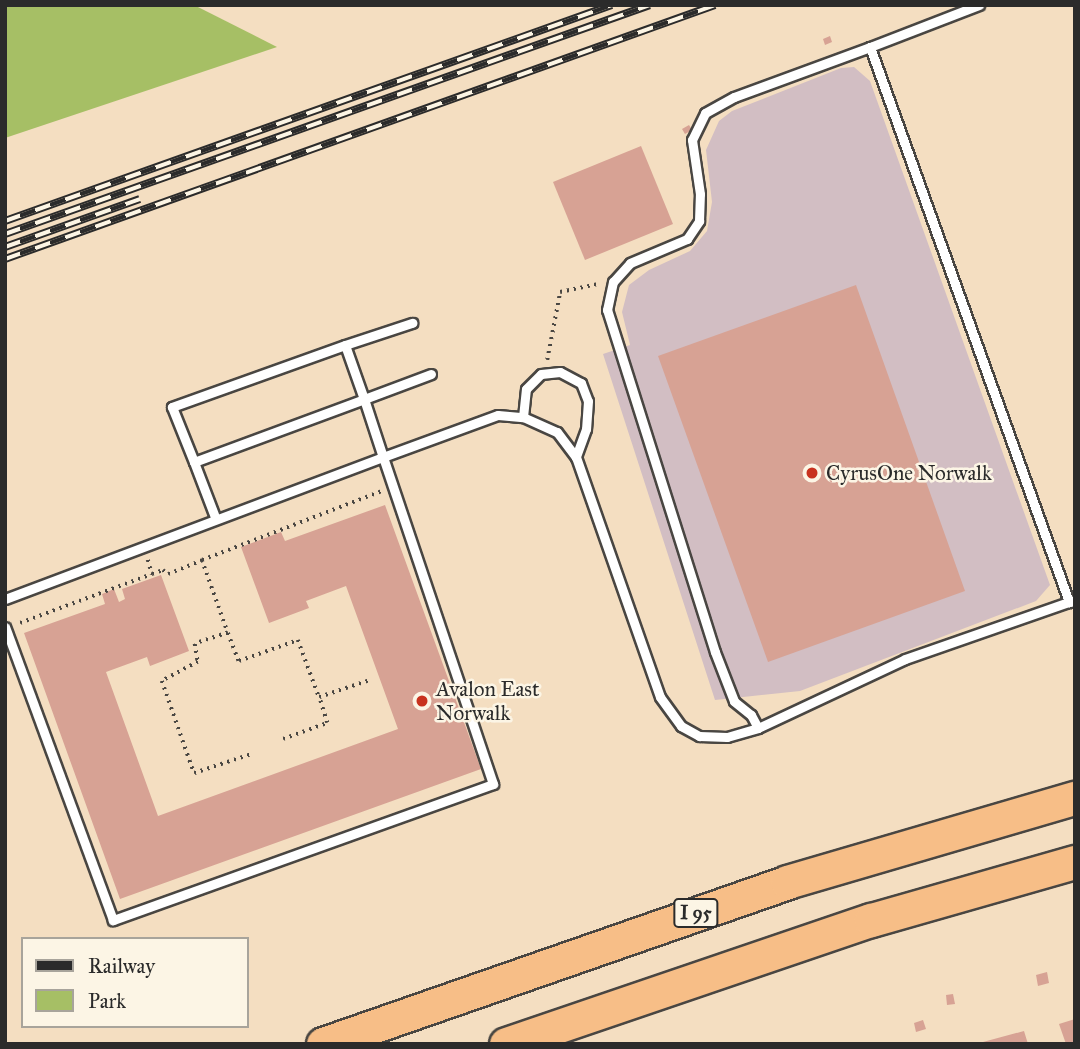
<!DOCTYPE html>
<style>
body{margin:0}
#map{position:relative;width:1080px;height:1049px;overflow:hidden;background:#f4dec1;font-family:"IM FELL Great Primer",serif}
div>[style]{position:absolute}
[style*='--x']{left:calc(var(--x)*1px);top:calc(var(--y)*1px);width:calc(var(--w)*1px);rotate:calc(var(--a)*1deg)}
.industrial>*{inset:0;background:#d2bec3}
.green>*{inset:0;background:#a6bf65}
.building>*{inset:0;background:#d7a294}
.path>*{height:3.5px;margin-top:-1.75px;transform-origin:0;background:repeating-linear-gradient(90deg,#494642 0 2px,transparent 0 7px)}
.roads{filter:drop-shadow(2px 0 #494642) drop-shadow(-2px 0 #494642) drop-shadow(0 2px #494642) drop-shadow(0 -2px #494642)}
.lane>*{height:9px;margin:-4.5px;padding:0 4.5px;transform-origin:4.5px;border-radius:4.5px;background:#fff}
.highway>*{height:33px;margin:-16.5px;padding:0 16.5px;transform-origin:16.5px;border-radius:16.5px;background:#f7be87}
.rail>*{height:8px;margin-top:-4px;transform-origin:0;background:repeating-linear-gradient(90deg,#fcf5e5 0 16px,#2b2b2b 0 32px);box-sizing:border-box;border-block:2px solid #2b2b2b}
.dots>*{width:19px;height:19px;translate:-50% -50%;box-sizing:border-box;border:4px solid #fcf5e5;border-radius:50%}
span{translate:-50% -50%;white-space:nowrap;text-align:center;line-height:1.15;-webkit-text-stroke:5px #fcf5e5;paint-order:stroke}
.shield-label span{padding:2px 5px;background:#fcf5e5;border:2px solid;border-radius:5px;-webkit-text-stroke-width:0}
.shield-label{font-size:19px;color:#2b2b2b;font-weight:700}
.poi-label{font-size:21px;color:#2b2b2b}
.left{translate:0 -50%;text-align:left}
.frame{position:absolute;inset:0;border:7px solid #2b2b2b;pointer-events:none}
.legend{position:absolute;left:21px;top:937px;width:228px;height:91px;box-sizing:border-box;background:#fcf5e5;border:2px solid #a8a49b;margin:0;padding:9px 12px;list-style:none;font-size:21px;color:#2b2b2b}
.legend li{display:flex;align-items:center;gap:14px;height:35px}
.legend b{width:35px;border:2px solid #a8a49b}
</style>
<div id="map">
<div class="industrial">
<i style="clip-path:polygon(854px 67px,870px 81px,1050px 585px,1036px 601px,800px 691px,715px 700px,603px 354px,630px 345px,622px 312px,629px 285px,649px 270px,690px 251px,707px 231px,712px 202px,706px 150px,719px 121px,732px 111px,841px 68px)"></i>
</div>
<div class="green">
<i style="clip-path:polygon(5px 5px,194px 5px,277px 47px,5px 138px)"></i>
</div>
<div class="building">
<i style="clip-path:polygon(830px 36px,832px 42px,825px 45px,823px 39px)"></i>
<i style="clip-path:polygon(689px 125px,692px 130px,685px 134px,682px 129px)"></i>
<i style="clip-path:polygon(641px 146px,673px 224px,585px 260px,553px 182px)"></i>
<i style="clip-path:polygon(856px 285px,965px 591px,768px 662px,658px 356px)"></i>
<i style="clip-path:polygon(385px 505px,481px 769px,120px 899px,24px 633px,105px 604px,102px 594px,114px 589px,119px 602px,125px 599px,122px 589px,161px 575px,189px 651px,150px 666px,147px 657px,106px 672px,158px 816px,398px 729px,346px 586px,306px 601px,309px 608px,269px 623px,241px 547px,281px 532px,285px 541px)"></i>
<i style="clip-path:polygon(1047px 972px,1049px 983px,1038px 986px,1036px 975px)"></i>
<i style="clip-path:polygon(953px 994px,955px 1004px,947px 1005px,946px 995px)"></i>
<i style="clip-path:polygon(1075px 1019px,1075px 1044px,1066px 1044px,1059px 1024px)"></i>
<i style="clip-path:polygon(923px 1020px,926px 1029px,916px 1032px,914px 1023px)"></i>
<i style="clip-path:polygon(1024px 1031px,1028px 1044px,970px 1044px,983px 1042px)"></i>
</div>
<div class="path">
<i style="--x:547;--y:360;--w:69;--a:-79.2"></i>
<i style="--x:560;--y:292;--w:38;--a:-12"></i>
<i style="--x:148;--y:560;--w:15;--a:74"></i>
<i style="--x:152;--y:574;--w:12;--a:-20"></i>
<i style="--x:163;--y:570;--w:6;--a:39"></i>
<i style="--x:168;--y:574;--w:37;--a:-22"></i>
<i style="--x:202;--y:560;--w:77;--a:70.4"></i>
<i style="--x:228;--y:633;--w:35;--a:162"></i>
<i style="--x:195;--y:644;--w:18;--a:81"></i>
<i style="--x:198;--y:662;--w:41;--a:152.2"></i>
<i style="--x:162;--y:681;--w:97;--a:70.8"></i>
<i style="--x:194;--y:773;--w:60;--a:-18.4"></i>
<i style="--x:202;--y:560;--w:193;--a:-21"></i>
<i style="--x:20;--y:623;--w:141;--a:-20.4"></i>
<i style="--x:228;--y:633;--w:30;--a:69"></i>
<i style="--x:239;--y:661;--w:63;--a:-19.6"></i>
<i style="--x:298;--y:640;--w:61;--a:69.8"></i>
<i style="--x:319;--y:697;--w:54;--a:-18.4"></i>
<i style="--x:283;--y:739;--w:47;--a:-20"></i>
<i style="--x:327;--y:723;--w:27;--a:-107"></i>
</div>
<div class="roads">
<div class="lane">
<i style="--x:870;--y:47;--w:117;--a:-21.1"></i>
<i style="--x:345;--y:345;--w:184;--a:160.3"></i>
<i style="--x:172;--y:407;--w:59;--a:68.2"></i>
<i style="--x:194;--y:462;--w:181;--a:-20.3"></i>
<i style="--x:364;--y:399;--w:57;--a:-109.4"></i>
<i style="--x:345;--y:345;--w:71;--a:-18.2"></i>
<i style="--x:431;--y:374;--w:72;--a:159.5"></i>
<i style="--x:364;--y:399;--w:61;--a:71.9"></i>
<i style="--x:383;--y:457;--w:122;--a:-20.1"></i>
<i style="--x:498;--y:415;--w:25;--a:5"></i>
<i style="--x:523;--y:417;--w:37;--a:24"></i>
<i style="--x:557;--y:432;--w:31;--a:53"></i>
<i style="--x:576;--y:457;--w:254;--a:70.7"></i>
<i style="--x:660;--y:697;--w:36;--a:54"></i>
<i style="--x:681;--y:726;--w:21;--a:29"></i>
<i style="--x:699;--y:736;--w:28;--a:2"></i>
<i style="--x:727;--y:737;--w:32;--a:-16"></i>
<i style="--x:758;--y:728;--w:162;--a:-25.1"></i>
<i style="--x:905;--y:659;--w:177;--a:-19.2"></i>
<i style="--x:523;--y:417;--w:28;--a:-84"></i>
<i style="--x:526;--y:389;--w:21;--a:-45"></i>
<i style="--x:541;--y:374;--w:19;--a:-6"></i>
<i style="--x:560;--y:372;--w:24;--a:28"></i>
<i style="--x:581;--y:383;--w:19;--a:69"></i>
<i style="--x:588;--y:401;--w:28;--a:94"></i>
<i style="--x:586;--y:429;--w:30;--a:110"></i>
<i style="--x:194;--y:462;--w:59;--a:69.1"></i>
<i style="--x:5;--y:599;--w:404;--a:-20.6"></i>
<i style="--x:383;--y:457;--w:345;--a:71.4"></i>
<i style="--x:493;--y:784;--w:404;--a:160.3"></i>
<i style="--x:113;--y:920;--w:312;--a:-110.2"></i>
<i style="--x:758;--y:728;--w:15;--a:-118"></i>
<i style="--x:751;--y:715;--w:22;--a:-141"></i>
<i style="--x:734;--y:701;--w:53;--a:-111.2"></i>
<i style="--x:715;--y:652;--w:359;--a:-107.5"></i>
<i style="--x:607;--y:310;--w:29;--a:-78"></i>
<i style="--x:613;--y:282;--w:25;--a:-48"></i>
<i style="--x:630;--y:263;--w:62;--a:-22.8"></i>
<i style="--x:687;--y:239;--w:22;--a:-56"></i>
<i style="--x:699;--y:221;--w:27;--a:-88"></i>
<i style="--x:700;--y:194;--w:55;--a:-98.4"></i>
<i style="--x:692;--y:140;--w:30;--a:-64"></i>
<i style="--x:705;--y:113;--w:33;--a:-29"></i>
<i style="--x:734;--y:97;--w:145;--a:-20.2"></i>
<i style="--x:870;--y:47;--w:590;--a:70.27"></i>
</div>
<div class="highway">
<i style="--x:323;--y:1044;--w:491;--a:-19.2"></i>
<i style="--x:787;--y:882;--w:300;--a:-16.3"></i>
<i style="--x:506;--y:1044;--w:385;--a:-18.8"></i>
<i style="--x:871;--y:920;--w:212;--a:-15.9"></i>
</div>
</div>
<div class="rail">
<i style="--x:5;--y:221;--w:644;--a:-19.59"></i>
<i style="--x:5;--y:234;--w:684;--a:-19.55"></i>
<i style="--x:5;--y:247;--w:143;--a:-19.6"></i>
<i style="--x:5;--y:259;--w:754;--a:-19.68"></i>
</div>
<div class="dots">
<i style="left:812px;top:473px;background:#c8321e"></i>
<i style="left:422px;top:701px;background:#c8321e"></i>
</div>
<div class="shield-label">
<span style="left:696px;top:913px">I 95</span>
</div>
<div class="poi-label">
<span class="left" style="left:826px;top:473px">CyrusOne Norwalk</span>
<span class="left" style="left:436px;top:701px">Avalon East<br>Norwalk</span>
</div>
<div class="frame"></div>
<ul class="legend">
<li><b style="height:9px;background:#2b2b2b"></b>Railway</li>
<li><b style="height:19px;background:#a6bf65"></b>Park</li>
</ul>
</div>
